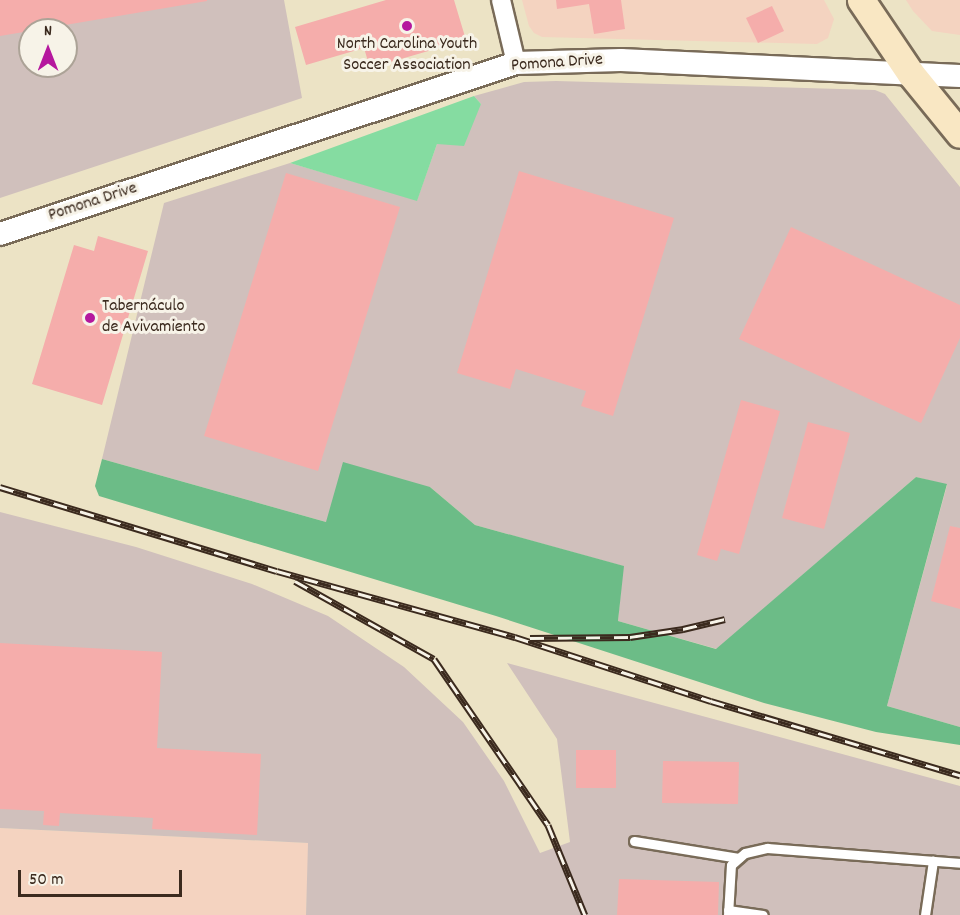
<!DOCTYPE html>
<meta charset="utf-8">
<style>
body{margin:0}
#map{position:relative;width:960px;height:915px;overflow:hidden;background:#ece3c5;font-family:Dekko,sans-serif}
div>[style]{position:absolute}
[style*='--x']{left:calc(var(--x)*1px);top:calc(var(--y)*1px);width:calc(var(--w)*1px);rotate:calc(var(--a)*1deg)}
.built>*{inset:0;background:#f4d3c0}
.industrial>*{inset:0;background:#d0c0bc}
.green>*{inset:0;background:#85dca1}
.forest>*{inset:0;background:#6cbc87}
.building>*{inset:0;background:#f5adab}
.roads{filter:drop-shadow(2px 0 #796b58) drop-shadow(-2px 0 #796b58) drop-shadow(0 2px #796b58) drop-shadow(0 -2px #796b58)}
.service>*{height:9px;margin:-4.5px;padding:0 4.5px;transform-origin:4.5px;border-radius:4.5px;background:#fff}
.minor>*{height:18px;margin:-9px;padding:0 9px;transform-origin:9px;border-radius:9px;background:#fff}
.tertiary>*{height:22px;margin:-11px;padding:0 11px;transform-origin:11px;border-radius:11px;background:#fff}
.secondary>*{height:27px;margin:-13.5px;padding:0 13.5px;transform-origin:13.5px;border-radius:13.5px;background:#f9e7c3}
.rail>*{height:7px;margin-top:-3.5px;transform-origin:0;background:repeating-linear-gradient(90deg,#f7f3e8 0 14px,#3b2a1e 0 28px);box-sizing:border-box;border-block:2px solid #3b2a1e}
.dots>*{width:16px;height:16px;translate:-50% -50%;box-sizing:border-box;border:3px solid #f7f3e8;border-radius:50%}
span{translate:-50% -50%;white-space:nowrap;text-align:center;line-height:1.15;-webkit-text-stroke:6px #f7f3e8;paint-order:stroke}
.poi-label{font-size:18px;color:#3b2a1e}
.left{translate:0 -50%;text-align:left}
.street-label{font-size:18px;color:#3b2a1e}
.north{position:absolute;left:18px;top:18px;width:60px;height:60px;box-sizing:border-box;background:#f7f3e8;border:2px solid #aca397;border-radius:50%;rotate:0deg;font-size:16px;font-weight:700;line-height:24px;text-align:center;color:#3b2a1e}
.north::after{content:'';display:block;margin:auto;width:21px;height:27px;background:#b5179e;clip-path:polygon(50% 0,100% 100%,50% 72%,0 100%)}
.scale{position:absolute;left:18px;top:870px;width:164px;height:27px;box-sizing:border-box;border:3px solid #3b2a1e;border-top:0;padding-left:8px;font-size:18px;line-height:21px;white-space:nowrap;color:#3b2a1e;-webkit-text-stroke:4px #f7f3e8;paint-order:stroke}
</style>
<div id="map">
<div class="built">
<i style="clip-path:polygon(522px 0,824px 0,834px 19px,828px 38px,817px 44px,542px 37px,534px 33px,529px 26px)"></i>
<i style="clip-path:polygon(906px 0,960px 0,960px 35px,932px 31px,913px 11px)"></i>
<i style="clip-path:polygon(0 828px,309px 843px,306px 915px,0 915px)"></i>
</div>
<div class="industrial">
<i style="clip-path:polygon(evenodd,0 0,284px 0,302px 98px,0 198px,0 0,30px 30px,66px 30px,66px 66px,30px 66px,30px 30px)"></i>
<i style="clip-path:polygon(556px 81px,875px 90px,885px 94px,960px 187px,960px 727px,887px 706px,947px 485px,916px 477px,717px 649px,618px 621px,623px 566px,475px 525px,430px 487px,326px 522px,102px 459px,164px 203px,290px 163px,417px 200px,437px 144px,481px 104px,474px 96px,524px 82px)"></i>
<i style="clip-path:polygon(0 512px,136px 547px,252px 584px,328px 616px,404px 667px,463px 722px,504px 781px,540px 853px,570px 842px,557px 739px,507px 663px,960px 786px,960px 915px,306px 915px,308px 843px,0 828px)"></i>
</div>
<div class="green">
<i style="clip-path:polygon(474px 96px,481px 104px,464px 146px,437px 144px,417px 201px,290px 163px)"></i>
</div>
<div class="forest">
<i style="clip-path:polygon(102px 459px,326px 522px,343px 462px,430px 487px,475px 525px,624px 566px,618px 621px,716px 649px,916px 477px,947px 484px,887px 706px,960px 727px,960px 745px,876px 732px,764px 703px,496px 616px,99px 496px,95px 486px)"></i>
</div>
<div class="building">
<i style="clip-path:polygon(0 0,207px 0,207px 1px,0 36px)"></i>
<i style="clip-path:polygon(386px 0,454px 0,466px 40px,370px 68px,364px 48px,306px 65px,295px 27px)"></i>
<i style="clip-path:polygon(556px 0,621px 0,625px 29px,594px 34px,589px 4px,557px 9px)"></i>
<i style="clip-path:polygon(772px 6px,784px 31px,758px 43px,746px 18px)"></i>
<i style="clip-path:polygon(519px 171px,674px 218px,613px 416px,581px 406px,586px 391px,516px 369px,510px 389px,457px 373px)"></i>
<i style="clip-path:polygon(286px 173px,400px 207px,318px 471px,204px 436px)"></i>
<i style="clip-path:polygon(791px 227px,960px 305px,960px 338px,921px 423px,739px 339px)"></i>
<i style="clip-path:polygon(98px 236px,148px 251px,102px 405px,32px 384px,74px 245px,94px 251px)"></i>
<i style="clip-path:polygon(741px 400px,780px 411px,739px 554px,721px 549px,717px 561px,697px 555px)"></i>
<i style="clip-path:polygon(808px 422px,850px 433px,824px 529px,782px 518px)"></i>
<i style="clip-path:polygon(950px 526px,960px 528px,960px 609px,931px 601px)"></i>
<i style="clip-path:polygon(0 643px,162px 652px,157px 748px,261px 754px,257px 835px,152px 829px,153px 818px,60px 813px,59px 826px,43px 825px,44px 811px,0 809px)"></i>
<i style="clip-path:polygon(576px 750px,616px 750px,616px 788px,576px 788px)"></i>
<i style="clip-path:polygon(663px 761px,739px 762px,738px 804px,662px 803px)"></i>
<i style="clip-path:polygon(619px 879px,719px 882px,718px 915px,617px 915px)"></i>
</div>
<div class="roads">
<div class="service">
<i style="--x:634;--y:841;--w:106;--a:9.2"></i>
<i style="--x:728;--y:910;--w:35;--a:8"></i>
<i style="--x:728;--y:915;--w:50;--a:-86.6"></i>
<i style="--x:731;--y:865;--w:18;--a:-41"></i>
<i style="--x:745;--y:853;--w:23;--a:-13"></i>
<i style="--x:767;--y:848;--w:194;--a:4.4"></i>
<i style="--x:925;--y:915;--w:55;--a:-81.6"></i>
</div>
<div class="minor">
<i style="--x:501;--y:0;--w:65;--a:76.6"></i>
</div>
<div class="tertiary">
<i style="--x:0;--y:234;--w:544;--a:-18.33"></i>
<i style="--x:516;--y:63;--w:105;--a:-1.6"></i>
<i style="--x:621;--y:60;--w:339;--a:2.7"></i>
</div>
<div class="secondary">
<i style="--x:861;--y:0;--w:89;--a:56"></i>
<i style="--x:911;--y:74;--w:77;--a:50.8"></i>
</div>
</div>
<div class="rail">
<i style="--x:0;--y:487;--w:289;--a:16.9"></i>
<i style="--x:277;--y:571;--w:247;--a:15.5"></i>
<i style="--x:515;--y:637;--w:206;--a:18.1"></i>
<i style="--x:711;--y:701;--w:260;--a:16.6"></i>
<i style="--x:295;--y:581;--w:159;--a:29.3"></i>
<i style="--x:434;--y:659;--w:201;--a:55.5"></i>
<i style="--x:548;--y:825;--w:97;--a:67.7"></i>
<i style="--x:530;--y:638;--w:100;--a:-0.6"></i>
<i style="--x:630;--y:637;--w:54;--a:-8.6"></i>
<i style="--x:683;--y:629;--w:43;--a:-13.4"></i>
</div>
<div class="dots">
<i style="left:407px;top:26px;background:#b5179e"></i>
<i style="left:90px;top:318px;background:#b5179e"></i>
</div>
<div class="poi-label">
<span style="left:407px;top:56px">North Carolina Youth<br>Soccer Association</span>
<span class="left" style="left:102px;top:318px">Tabernáculo<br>de Avivamiento</span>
</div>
<div class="street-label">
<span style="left:557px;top:64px;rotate:-4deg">Pomona Drive</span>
<span style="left:93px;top:203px;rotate:-18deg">Pomona Drive</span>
</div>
<div class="north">N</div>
<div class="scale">50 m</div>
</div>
